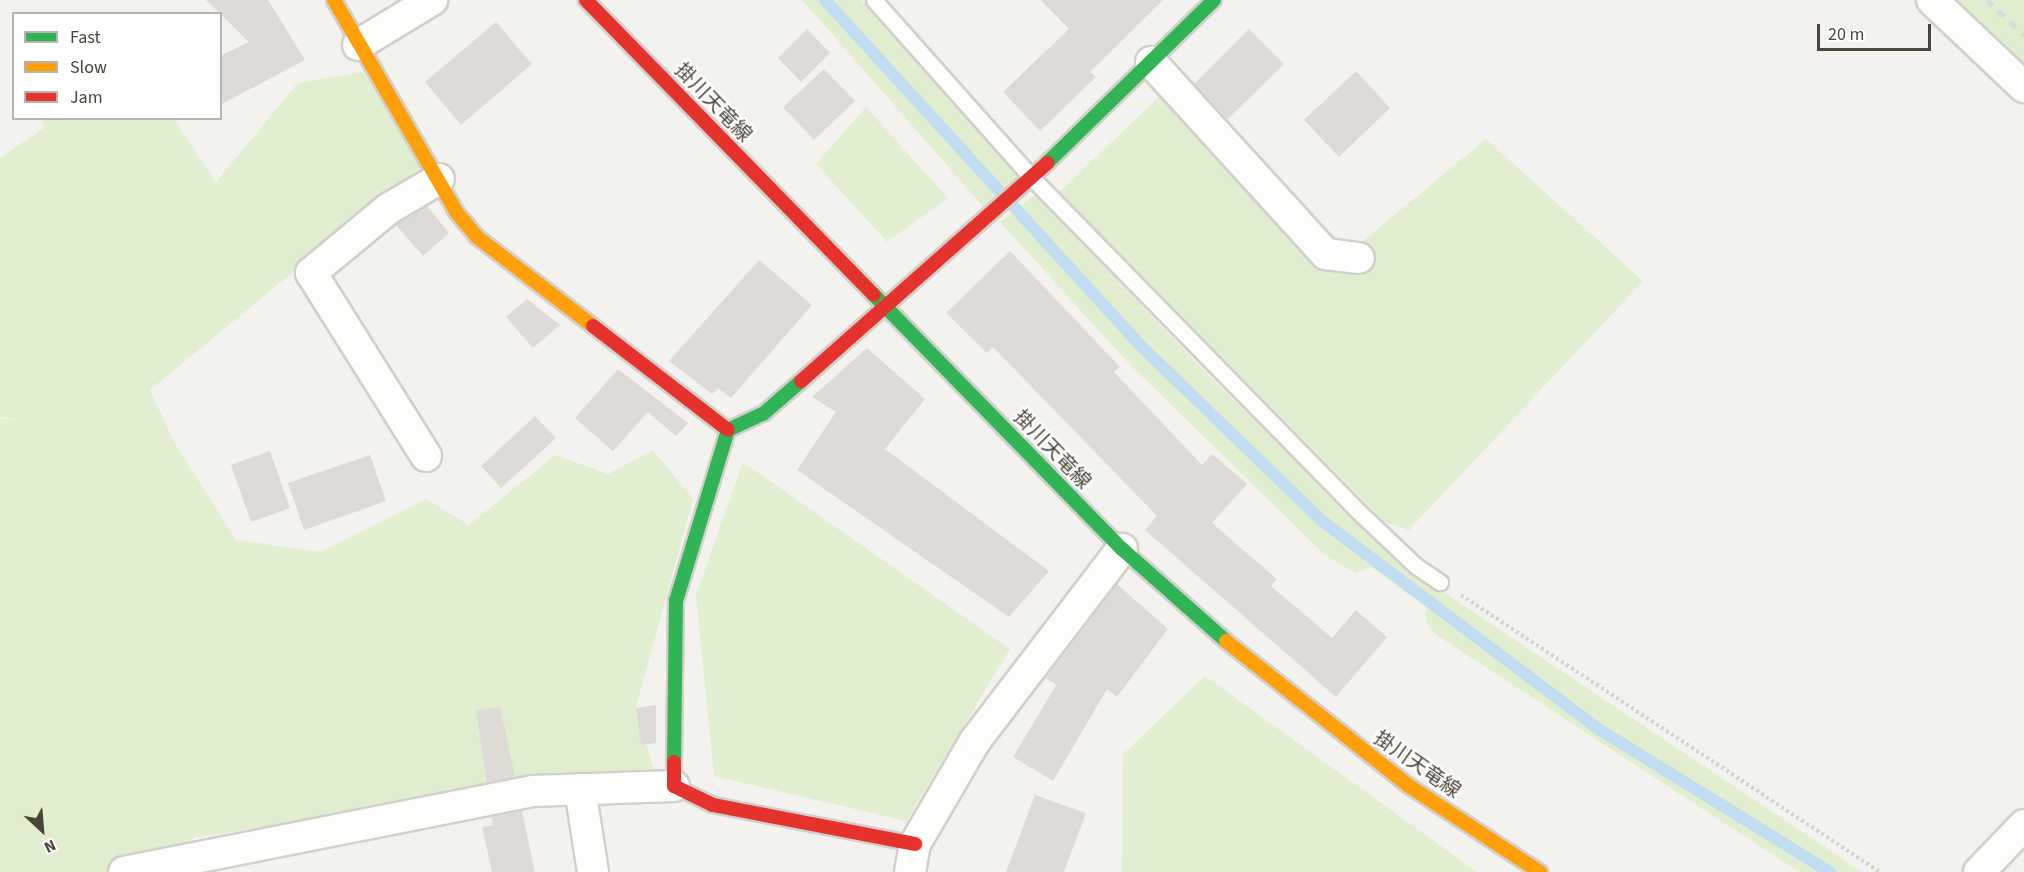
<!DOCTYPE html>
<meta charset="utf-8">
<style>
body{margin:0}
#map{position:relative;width:2024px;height:872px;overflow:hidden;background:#f4f2ee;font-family:"Source Sans 3","Noto Sans JP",sans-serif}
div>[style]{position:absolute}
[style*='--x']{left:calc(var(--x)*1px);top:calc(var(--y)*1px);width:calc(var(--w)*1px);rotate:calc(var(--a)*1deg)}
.green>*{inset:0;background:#e1eecf}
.stream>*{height:12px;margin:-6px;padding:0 6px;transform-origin:6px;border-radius:6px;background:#c0ddf1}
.building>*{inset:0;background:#dedbd6}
.path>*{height:4px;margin-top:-2px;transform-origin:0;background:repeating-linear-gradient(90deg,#d3d2cc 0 3px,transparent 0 6px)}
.roads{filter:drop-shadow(2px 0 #d2d0cb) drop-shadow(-2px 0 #d2d0cb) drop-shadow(0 2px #d2d0cb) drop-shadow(0 -2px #d2d0cb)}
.lane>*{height:15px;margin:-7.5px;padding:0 7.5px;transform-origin:7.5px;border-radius:7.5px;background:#fdfdfc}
.street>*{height:30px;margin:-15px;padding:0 15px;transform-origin:15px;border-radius:15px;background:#fdfdfc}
.fast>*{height:14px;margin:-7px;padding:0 7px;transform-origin:7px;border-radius:7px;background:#30b455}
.slow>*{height:14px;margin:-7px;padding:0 7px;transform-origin:7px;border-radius:7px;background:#ff9f0a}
.jam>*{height:14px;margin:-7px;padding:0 7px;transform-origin:7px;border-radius:7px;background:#e5322d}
.rail>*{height:4.5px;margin-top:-2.25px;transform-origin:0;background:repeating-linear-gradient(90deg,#dbdbda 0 8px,transparent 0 16px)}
span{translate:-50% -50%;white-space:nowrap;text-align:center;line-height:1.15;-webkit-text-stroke:4.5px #fff;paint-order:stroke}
.street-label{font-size:20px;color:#4b4439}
.legend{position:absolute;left:12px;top:12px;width:210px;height:108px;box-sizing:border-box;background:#fff;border:2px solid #b7b4b0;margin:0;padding:8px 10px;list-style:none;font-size:18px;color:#4b4439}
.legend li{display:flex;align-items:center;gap:12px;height:30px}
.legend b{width:30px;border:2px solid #b7b4b0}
.north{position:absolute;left:12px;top:800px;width:60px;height:60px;-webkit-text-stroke:4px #fff;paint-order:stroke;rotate:154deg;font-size:16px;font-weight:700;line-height:24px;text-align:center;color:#4b4439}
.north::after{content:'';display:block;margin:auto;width:21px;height:27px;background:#4b4439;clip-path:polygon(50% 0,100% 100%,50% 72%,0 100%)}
.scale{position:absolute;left:1817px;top:24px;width:114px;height:27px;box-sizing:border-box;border:3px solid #4b4439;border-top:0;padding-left:8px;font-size:18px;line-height:21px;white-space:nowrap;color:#4b4439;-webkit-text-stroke:4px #fff;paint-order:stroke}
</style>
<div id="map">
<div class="green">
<i style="clip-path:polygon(802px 0,861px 0,1023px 180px,987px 211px)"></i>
<i style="clip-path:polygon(1934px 0,2024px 0,2024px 84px)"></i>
<i style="clip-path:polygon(363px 72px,423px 165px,150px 390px,174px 442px,236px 540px,320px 552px,426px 499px,469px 525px,555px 455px,608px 474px,653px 450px,693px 499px,636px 707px,656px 778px,530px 785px,193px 838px,158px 872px,0 872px,0 419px,21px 420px,0 417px,0 158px,44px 128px,41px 119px,174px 119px,216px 182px,298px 83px)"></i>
<i style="clip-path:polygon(1162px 94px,1346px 255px,1486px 139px,1643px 281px,1409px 530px,1385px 522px,1059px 192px)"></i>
<i style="clip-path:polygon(866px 107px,948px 198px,887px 242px,816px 164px)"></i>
<i style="clip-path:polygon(1035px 195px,1214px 381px,1399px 562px,1862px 872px,1799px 872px,1435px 634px,1426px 622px,1426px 607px,1371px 567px,1355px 573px,1324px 554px,1130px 365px,1000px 222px)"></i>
<i style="clip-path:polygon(743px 462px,1010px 649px,906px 821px,714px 776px,696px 595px)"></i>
<i style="clip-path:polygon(1205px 676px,1477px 872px,1122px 872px,1123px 754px)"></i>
</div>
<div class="stream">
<i style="--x:825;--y:0;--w:470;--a:47.6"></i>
<i style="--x:1142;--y:347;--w:249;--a:44"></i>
<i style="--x:1321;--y:520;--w:349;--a:37"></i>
<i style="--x:1600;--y:730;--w:270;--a:31.7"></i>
</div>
<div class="building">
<i style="clip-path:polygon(206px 0,268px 0,305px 60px,220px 105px,220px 56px,249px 42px)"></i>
<i style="clip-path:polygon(1041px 0,1163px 0,1090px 72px,1096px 77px,1040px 131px,1003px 92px,1069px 29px)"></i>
<i style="clip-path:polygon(496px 22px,532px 64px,461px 125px,425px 82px)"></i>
<i style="clip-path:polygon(807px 29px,830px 53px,801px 82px,778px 58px)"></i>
<i style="clip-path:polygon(1249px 29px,1284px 64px,1228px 119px,1194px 84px)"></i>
<i style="clip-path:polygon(824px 69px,855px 101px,814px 140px,783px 107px)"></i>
<i style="clip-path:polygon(1356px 71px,1390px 108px,1339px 157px,1304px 120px)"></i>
<i style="clip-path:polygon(427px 206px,449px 233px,423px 256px,396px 225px)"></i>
<i style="clip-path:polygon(1010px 251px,1120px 367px,1114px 372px,1202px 465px,1212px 454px,1247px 484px,1212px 523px,1277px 579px,1271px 586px,1332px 638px,1356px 610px,1387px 637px,1336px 697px,1145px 530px,1157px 516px,993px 347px,987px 353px,946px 313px)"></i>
<i style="clip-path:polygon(759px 260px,812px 305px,731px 398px,718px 388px,712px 394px,669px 361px)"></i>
<i style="clip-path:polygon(527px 299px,560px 325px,533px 348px,506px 317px)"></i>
<i style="clip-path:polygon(867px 348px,925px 399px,885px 449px,1049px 571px,1009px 617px,797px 470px,836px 412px,812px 397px)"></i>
<i style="clip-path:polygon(618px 369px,688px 423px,676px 436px,648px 412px,613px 451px,575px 418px)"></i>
<i style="clip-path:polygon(535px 416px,556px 438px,501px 488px,481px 466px)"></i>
<i style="clip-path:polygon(270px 451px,290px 508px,251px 522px,231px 465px)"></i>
<i style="clip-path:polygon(370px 455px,386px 501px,304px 530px,288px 483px)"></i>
<i style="clip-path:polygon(1117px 584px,1168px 629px,1117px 697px,1107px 689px,1053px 781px,1013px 757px,1056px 685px,1046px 678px)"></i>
<i style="clip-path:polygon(656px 705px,656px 743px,641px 745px,636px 708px)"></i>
<i style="clip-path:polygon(500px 707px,515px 777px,487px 783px,476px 711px)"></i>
<i style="clip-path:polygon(1035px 795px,1086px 813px,1064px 872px,1006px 872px)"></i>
<i style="clip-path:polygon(522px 811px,535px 872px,492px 872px,482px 827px,493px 825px,492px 817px)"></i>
</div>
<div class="path">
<i style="--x:1461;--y:595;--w:502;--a:33.47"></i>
</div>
<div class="roads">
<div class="lane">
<i style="--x:874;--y:0;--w:238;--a:48.4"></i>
<i style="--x:1032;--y:178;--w:466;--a:45.6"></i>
<i style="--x:1358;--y:511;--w:80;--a:43.5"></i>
<i style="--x:1416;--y:566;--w:29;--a:34"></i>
</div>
<div class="street">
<i style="--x:1932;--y:0;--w:127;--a:43.4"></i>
<i style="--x:358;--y:45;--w:87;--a:-31.3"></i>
<i style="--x:1151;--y:62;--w:260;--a:47.7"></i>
<i style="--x:1326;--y:254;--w:33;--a:7"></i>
<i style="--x:426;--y:456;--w:216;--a:-122.1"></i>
<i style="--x:311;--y:273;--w:100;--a:-39.7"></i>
<i style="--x:388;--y:209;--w:59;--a:-30.5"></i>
<i style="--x:580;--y:789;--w:84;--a:81.1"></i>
<i style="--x:124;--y:872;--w:417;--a:-11.2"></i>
<i style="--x:533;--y:791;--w:141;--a:-2"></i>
<i style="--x:910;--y:872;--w:28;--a:-80"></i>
<i style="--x:915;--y:844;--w:119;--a:-59.8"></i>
<i style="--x:975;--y:741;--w:242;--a:-52.6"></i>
<i style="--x:1979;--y:872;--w:65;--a:-46.2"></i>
</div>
<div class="fast">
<i style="--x:1047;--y:163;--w:233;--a:-44.3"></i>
<i style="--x:874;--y:295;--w:355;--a:45.7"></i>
<i style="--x:1122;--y:549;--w:139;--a:41.5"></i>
<i style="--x:674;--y:762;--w:161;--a:-89.3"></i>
<i style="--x:676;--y:601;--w:179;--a:-73.1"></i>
<i style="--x:728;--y:430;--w:38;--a:-25"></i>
<i style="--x:763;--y:414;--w:50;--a:-41"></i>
</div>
<div class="slow">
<i style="--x:334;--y:0;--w:246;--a:60"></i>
<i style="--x:457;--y:213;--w:31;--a:50"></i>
<i style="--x:477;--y:237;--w:146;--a:37.5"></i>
<i style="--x:1226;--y:641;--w:233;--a:38.4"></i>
<i style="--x:1409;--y:786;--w:157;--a:33.3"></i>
</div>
<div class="jam">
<i style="--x:586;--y:0;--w:412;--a:45.7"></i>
<i style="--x:593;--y:326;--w:170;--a:37.6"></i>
<i style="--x:801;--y:381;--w:329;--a:-41.5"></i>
<i style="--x:674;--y:762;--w:24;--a:90"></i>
<i style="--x:674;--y:786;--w:43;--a:26"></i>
<i style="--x:713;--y:805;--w:206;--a:10.9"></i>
</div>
</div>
<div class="rail">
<i style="--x:1987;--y:0;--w:51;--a:43.4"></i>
</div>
<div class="street-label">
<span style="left:713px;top:103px;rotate:46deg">掛川天竜線</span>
<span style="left:1052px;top:450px;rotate:46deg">掛川天竜線</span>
<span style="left:1417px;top:765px;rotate:35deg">掛川天竜線</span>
</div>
<ul class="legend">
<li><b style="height:8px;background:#30b455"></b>Fast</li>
<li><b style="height:8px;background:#ff9f0a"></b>Slow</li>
<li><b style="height:8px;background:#e5322d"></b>Jam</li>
</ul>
<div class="north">N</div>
<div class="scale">20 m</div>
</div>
